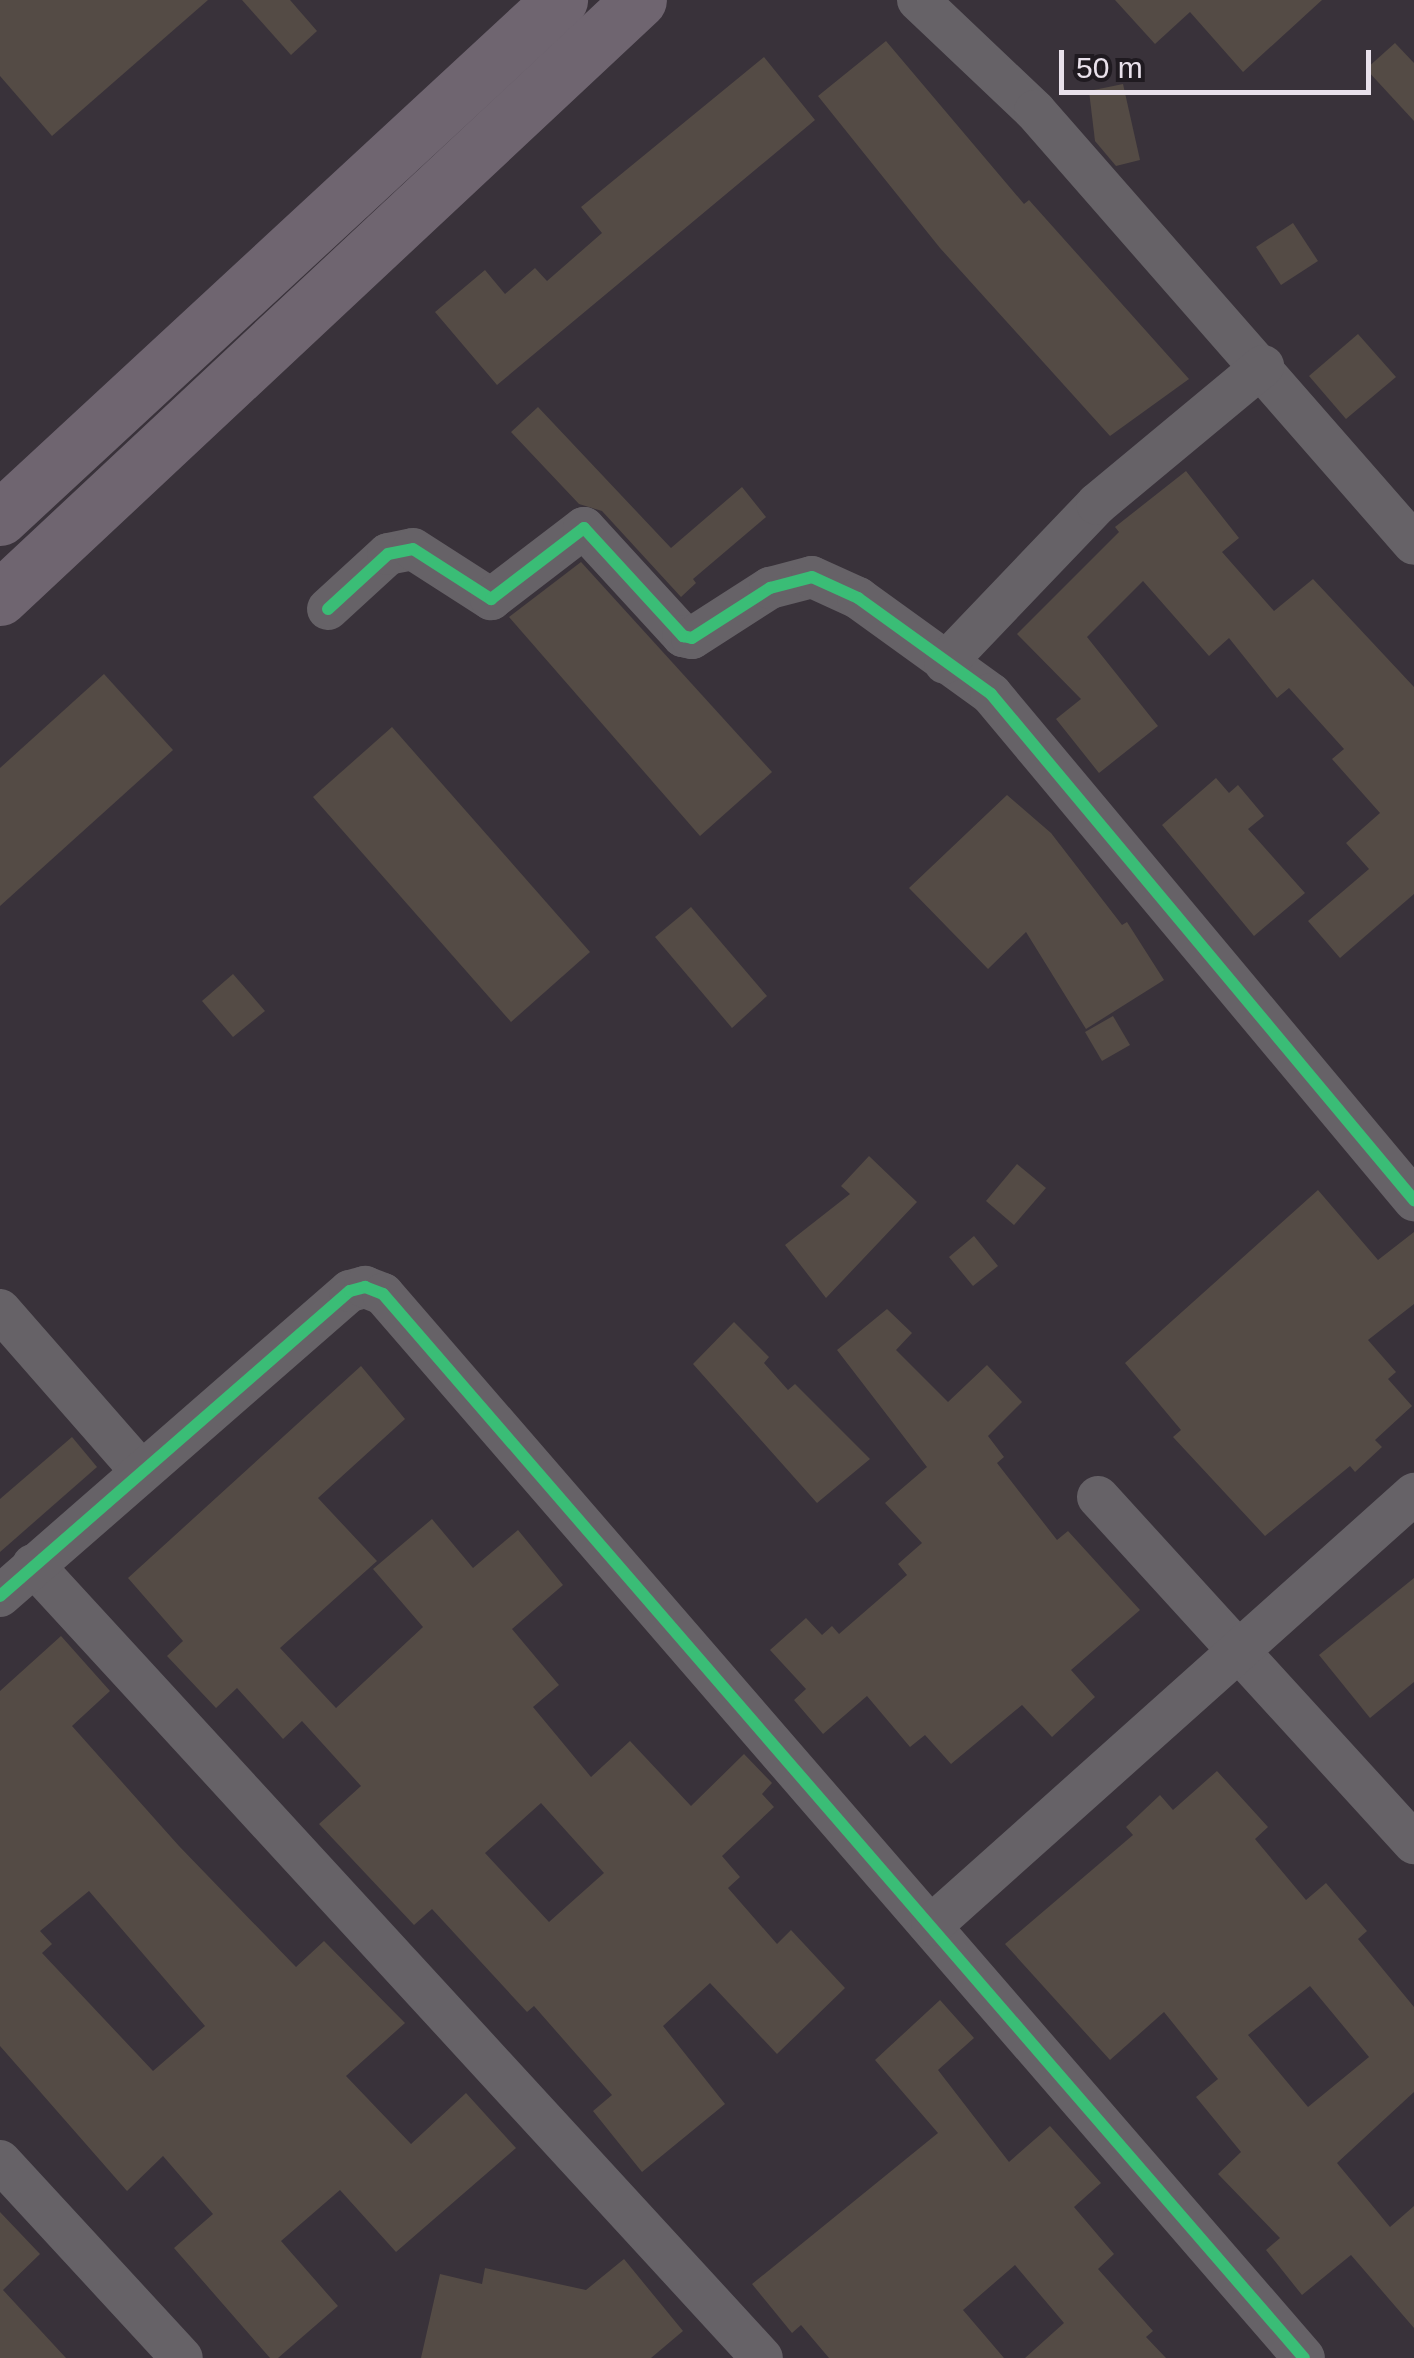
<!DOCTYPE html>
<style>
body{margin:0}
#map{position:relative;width:1414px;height:2358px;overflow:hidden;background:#39323a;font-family:Helvetica,sans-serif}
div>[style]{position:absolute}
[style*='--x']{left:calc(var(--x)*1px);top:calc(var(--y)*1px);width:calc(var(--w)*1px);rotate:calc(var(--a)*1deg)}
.building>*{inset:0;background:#544b45}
.minor>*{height:42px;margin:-21px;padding:0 21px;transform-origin:21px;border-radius:21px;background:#666267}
.major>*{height:55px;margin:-27.5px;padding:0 27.5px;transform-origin:27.5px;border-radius:27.5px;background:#6f6570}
.cycleway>*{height:12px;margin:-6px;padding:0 6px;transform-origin:6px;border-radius:6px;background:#3abd76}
span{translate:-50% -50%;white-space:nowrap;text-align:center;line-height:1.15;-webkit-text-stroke:9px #1f1a20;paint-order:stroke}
.scale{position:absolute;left:1059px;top:50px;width:312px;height:45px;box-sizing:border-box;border:5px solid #e9e1eb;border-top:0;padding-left:12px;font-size:30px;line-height:35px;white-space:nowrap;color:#e9e1eb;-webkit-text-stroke:8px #1f1a20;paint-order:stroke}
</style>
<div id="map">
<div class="building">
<i style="clip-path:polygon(0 0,208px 0,52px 136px,0 76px)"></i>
<i style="clip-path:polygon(242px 0,290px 0,317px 31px,291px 55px)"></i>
<i style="clip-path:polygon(1115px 0,1322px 0,1243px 72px,1190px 12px,1155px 44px)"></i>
<i style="clip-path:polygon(886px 41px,1024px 204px,1029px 200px,1189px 379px,1110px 436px,940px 248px,818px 96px)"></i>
<i style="clip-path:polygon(1395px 43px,1414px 63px,1414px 121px,1366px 69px)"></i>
<i style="clip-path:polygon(764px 57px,815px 120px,497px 385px,435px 312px,485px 270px,505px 294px,535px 268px,547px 281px,602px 233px,581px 207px)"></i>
<i style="clip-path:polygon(1123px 84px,1140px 160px,1116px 166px,1095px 141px,1089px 91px)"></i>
<i style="clip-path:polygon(1293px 223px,1318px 261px,1281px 285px,1256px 247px)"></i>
<i style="clip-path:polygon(1358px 334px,1396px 377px,1346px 419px,1309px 376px)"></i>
<i style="clip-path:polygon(538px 407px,671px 548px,742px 487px,766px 517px,693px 579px,696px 583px,681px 597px,602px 511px,579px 504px,511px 432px)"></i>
<i style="clip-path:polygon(1186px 471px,1239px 538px,1222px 552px,1274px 611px,1313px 579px,1414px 687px,1414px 894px,1340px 958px,1308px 921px,1369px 869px,1346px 843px,1380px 813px,1332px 759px,1344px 749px,1289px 688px,1277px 698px,1229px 638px,1209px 656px,1143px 581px,1087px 637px,1158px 726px,1099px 773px,1056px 719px,1081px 699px,1017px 634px,1119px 532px,1115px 527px)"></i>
<i style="clip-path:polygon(581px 562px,772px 772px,700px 836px,509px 617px)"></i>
<i style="clip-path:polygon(104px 674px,173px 750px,0 906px,0 768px)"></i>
<i style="clip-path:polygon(392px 727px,590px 952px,511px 1022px,313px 797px)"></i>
<i style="clip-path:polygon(1216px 778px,1229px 793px,1238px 785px,1264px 816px,1248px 829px,1305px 893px,1254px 936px,1162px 825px)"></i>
<i style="clip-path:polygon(1007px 795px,1051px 833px,1122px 925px,1127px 922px,1164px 980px,1086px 1029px,1026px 932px,988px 969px,909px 888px)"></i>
<i style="clip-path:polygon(691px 907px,767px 996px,732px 1028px,655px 937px)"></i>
<i style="clip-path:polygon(233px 974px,265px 1011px,233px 1037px,202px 1001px)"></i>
<i style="clip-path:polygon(1113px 1016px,1130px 1045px,1102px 1061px,1085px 1032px)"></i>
<i style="clip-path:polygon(869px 1156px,917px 1202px,826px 1298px,785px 1245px,850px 1194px,841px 1186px)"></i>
<i style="clip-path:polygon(1017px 1164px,1046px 1188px,1014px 1225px,986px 1201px)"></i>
<i style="clip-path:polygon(1318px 1190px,1378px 1260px,1414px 1232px,1414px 1304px,1368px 1340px,1396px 1372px,1388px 1379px,1412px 1406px,1375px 1440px,1382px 1447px,1355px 1472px,1350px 1466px,1265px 1536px,1173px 1437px,1181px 1430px,1125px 1363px)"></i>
<i style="clip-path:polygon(974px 1236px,998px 1266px,973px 1286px,949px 1257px)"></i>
<i style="clip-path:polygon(887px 1309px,912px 1333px,896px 1350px,948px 1402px,987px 1365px,1022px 1402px,988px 1436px,1004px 1457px,997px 1463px,1057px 1540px,1068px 1531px,1140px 1610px,1071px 1670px,1095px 1697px,1052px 1737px,1022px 1705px,951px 1764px,925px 1735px,910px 1747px,867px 1696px,823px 1734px,794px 1700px,806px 1689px,770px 1650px,806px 1618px,822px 1635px,832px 1626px,839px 1634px,907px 1575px,898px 1564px,922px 1543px,885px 1503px,927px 1467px,837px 1350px)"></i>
<i style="clip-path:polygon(734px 1322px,769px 1357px,764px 1363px,788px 1390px,795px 1384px,870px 1459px,817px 1503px,693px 1364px)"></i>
<i style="clip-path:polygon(evenodd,361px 1366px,405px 1419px,318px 1498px,377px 1561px,280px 1648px,336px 1708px,423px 1627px,373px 1569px,432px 1519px,473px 1568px,518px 1530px,563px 1585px,512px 1629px,559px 1685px,533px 1707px,591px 1777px,630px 1741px,691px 1806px,744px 1754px,772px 1783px,762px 1794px,774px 1807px,722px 1856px,740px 1877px,728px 1888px,777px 1944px,791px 1930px,845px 1988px,777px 2054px,710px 1983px,663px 2026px,725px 2104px,642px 2172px,593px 2111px,612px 2095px,534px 2006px,527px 2012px,432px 1909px,414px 1925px,319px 1824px,361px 1786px,302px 1721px,283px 1739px,237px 1688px,216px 1708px,167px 1656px,183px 1641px,128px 1578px,361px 1366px,541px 1803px,604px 1873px,549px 1922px,485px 1853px,541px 1803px)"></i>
<i style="clip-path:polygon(72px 1437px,97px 1467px,0 1552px,0 1499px)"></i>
<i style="clip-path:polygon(1414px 1578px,1414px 1682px,1370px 1718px,1319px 1655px)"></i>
<i style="clip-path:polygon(evenodd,61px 1636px,110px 1691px,72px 1726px,179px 1846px,296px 1967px,324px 1941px,405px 2023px,346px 2076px,411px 2144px,466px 2093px,516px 2148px,396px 2252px,340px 2190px,281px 2241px,338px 2306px,278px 2358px,270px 2358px,174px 2248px,213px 2214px,163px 2156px,127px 2191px,0 2046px,0 1691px,61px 1636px,89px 1891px,205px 2026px,153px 2071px,42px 1953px,52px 1944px,40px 1931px,89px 1891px)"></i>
<i style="clip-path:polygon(evenodd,1217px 1771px,1268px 1827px,1255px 1839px,1306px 1900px,1326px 1883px,1367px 1931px,1358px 1939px,1414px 2007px,1414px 2092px,1337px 2163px,1390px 2227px,1414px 2206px,1414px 2328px,1351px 2255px,1302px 2295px,1266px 2250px,1280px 2238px,1218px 2174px,1241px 2152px,1196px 2097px,1218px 2079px,1164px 2012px,1110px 2060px,1005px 1944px,1133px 1835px,1126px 1827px,1160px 1795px,1173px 1810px,1217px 1771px,1310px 1986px,1369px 2057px,1308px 2107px,1248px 2035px,1310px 1986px)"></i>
<i style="clip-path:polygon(940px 2000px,974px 2038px,938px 2070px,1009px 2162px,1050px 2126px,1101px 2183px,1074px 2207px,1114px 2254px,1098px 2269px,1153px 2331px,1146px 2337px,1166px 2358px,1025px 2358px,1064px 2323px,1015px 2265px,963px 2310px,1004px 2358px,829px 2358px,801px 2325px,792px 2333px,752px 2284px,938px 2133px,875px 2060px)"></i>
<i style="clip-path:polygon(0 2212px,40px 2254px,3px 2290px,66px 2358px,0 2358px)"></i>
<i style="clip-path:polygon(624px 2259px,683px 2331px,651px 2358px,421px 2358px,440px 2274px,482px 2284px,485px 2268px,586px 2290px)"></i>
</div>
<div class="minor">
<i style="--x:918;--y:0;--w:161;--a:43.5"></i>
<i style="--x:1035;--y:111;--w:575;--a:48.8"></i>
<i style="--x:328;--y:609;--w:81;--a:-42.5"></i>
<i style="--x:388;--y:554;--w:25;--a:-11"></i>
<i style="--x:413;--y:549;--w:93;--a:32.7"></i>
<i style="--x:491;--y:599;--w:117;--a:-37.4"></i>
<i style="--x:584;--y:528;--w:147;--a:47.5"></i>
<i style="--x:683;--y:636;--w:9;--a:13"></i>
<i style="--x:692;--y:638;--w:93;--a:-32.7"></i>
<i style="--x:770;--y:588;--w:43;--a:-14.7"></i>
<i style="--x:812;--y:577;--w:51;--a:24.5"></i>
<i style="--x:858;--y:598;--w:164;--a:35.8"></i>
<i style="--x:991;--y:694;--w:660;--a:50.11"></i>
<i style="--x:945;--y:663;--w:220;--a:-46.3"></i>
<i style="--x:1097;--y:504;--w:216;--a:-39.7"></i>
<i style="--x:0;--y:1310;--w:211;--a:48.8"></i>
<i style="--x:1098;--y:1497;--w:469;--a:47.6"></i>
<i style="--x:33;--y:1565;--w:1077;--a:47.41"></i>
<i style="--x:0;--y:1596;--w:464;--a:-41.1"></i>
<i style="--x:350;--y:1291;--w:16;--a:-15"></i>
<i style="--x:365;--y:1287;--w:19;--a:21"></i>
<i style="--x:383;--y:1294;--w:1407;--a:49.12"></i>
<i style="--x:932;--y:1925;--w:647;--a:-41.8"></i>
<i style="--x:0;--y:2161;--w:268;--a:47.3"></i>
</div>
<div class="major">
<i style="--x:0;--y:518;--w:763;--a:-42.77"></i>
<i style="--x:0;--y:598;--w:875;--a:-43.1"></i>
</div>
<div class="cycleway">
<i style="--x:328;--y:609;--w:81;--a:-42.5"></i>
<i style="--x:388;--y:554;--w:25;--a:-11"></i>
<i style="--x:413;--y:549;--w:93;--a:32.7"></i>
<i style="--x:491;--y:599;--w:117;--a:-37.4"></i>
<i style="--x:584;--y:528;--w:147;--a:47.5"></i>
<i style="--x:683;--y:636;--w:9;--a:13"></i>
<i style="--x:692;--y:638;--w:93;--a:-32.7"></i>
<i style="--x:770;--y:588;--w:43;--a:-14.7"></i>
<i style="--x:812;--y:577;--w:51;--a:24.5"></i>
<i style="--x:858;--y:598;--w:164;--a:35.8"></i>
<i style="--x:991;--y:694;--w:660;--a:50.11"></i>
<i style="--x:0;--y:1596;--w:464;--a:-41.1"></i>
<i style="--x:350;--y:1291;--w:16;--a:-15"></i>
<i style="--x:365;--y:1287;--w:19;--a:21"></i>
<i style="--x:383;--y:1294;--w:1407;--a:49.12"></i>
</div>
<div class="scale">50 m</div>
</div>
